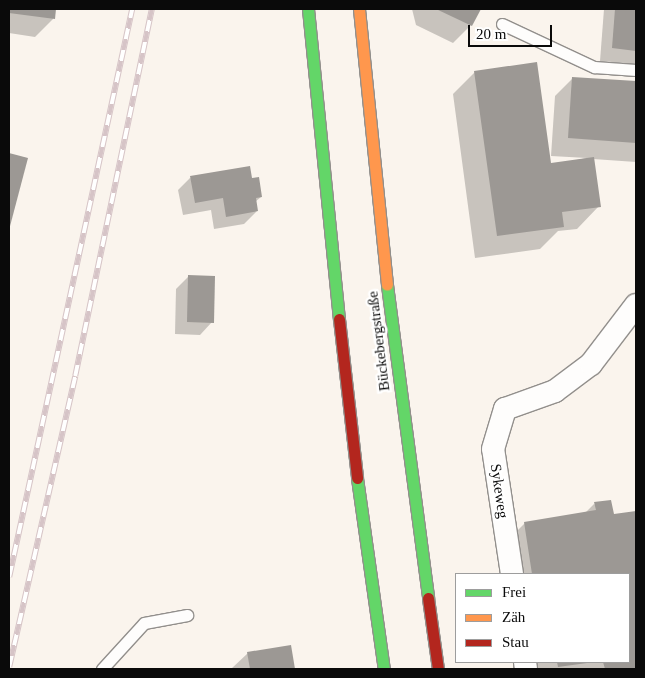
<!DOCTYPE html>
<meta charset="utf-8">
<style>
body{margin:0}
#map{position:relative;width:645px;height:678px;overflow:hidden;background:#faf4ed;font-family:Georgia,serif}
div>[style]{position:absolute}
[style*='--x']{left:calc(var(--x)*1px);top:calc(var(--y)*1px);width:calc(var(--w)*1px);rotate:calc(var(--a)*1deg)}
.shadow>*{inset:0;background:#0003}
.building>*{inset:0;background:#9c9894}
.roads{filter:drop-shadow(1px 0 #928f8c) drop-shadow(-1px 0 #928f8c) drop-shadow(0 1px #928f8c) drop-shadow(0 -1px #928f8c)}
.lane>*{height:11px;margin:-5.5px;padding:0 5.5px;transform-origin:5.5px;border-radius:5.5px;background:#fefdfc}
.street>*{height:22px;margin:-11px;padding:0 11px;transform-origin:11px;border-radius:11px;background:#fefdfc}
.fast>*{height:11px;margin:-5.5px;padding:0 5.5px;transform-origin:5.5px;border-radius:5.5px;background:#63d668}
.slow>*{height:11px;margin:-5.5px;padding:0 5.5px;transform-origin:5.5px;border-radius:5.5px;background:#ff974d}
.jam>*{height:11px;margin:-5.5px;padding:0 5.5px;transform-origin:5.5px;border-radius:5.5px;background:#b3261e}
.rail>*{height:5.5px;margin-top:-2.75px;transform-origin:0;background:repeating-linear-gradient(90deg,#fff 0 11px,#d6c4c7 0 22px);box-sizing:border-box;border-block:1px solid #d6c4c7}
span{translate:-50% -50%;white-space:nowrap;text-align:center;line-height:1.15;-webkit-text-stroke:5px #fff;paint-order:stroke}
.street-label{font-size:15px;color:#0a0a0a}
.frame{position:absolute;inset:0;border:10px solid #0a0a0a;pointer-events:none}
.legend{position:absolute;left:455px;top:573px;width:175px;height:90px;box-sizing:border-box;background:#fff;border:1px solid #9d9d9d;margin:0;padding:6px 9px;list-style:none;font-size:15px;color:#0a0a0a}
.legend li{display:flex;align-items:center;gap:10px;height:25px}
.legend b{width:25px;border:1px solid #9d9d9d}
.scale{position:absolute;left:468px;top:25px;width:84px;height:22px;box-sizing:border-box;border:2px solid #0a0a0a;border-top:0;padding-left:6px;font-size:15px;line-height:18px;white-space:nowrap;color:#0a0a0a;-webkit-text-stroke:4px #fff;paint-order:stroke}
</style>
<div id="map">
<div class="shadow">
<i style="clip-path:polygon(9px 9px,55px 9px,53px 19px,35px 37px,9px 33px)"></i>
<i style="clip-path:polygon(412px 9px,480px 9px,471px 25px,453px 43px,416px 25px)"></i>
<i style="clip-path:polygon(604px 9px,636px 9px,635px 64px,600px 61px)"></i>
<i style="clip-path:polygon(475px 72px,550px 165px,587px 158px,551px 156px,555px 96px,573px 78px,636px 82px,636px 162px,593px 159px,599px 206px,577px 229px,558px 231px,540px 249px,475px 258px,453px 94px)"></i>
<i style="clip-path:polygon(9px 154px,26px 158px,9px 227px)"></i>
<i style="clip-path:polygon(190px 178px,261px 197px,255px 202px,257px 211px,244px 224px,214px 229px,211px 210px,183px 215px,178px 190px)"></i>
<i style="clip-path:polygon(189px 276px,212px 322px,200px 335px,175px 334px,176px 289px)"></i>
<i style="clip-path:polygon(594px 504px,613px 516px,636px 513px,636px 669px,533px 669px,531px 662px,629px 662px,629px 574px,507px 574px,503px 545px,525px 523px,584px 514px)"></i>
<i style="clip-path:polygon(290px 646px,294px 669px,231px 669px,248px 653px)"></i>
</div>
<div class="building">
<i style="clip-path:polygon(9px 9px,56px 9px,55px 19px,9px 13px)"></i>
<i style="clip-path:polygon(436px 9px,481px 9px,472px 26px)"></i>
<i style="clip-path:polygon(615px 9px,636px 9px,636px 51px,612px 48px)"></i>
<i style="clip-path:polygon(537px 62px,551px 163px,594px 157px,601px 207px,562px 212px,564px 227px,497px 236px,474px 71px)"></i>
<i style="clip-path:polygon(572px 77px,636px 81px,636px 143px,568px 138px)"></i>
<i style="clip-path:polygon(9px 153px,28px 158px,9px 230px)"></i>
<i style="clip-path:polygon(250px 166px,252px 178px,259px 177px,262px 197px,256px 198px,258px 211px,226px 217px,223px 198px,195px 203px,190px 176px)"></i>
<i style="clip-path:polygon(188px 275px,215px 276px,214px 323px,187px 322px)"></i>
<i style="clip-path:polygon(611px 500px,614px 514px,636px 511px,636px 669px,605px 669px,603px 662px,629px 662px,629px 574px,532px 574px,524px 522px,596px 510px,594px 502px)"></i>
<i style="clip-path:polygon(291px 645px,295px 669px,250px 669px,247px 652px)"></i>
<i style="clip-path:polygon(557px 662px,586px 662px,587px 663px,558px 667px)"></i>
</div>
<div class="roads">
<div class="lane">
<i style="--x:502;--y:24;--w:102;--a:25.1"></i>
<i style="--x:594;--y:67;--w:42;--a:4.1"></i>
<i style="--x:102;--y:669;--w:62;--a:-47.6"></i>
<i style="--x:144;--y:623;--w:44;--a:-10.5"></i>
</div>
<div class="street">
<i style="--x:512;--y:574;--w:126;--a:-98.6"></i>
<i style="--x:493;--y:449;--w:42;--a:-73.3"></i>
<i style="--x:505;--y:409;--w:53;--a:-19.8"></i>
<i style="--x:555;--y:391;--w:45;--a:-36.9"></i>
<i style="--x:591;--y:364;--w:74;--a:-52.7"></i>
<i style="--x:525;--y:662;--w:7;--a:82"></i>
</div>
<div class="fast">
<i style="--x:308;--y:9;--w:312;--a:84.3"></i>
<i style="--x:387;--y:285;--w:316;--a:82.5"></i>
<i style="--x:357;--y:478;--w:193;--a:82"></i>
</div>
<div class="slow">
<i style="--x:359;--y:9;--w:277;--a:84.2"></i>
</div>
<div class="jam">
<i style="--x:339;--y:319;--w:160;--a:83.5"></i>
<i style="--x:428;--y:598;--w:72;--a:82"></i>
</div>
</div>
<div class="rail">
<i style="--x:9;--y:577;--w:581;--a:-77.78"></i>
<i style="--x:9;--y:667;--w:298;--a:-77.2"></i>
<i style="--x:75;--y:376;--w:375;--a:-78.2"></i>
</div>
<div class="street-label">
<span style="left:379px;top:341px;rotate:-97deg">Bückebergstraße</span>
<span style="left:499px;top:491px;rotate:82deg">Sykeweg</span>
</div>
<div class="frame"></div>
<ul class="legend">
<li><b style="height:6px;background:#63d668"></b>Frei</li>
<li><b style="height:6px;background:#ff974d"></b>Zäh</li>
<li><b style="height:6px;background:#b3261e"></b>Stau</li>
</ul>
<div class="scale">20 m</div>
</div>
